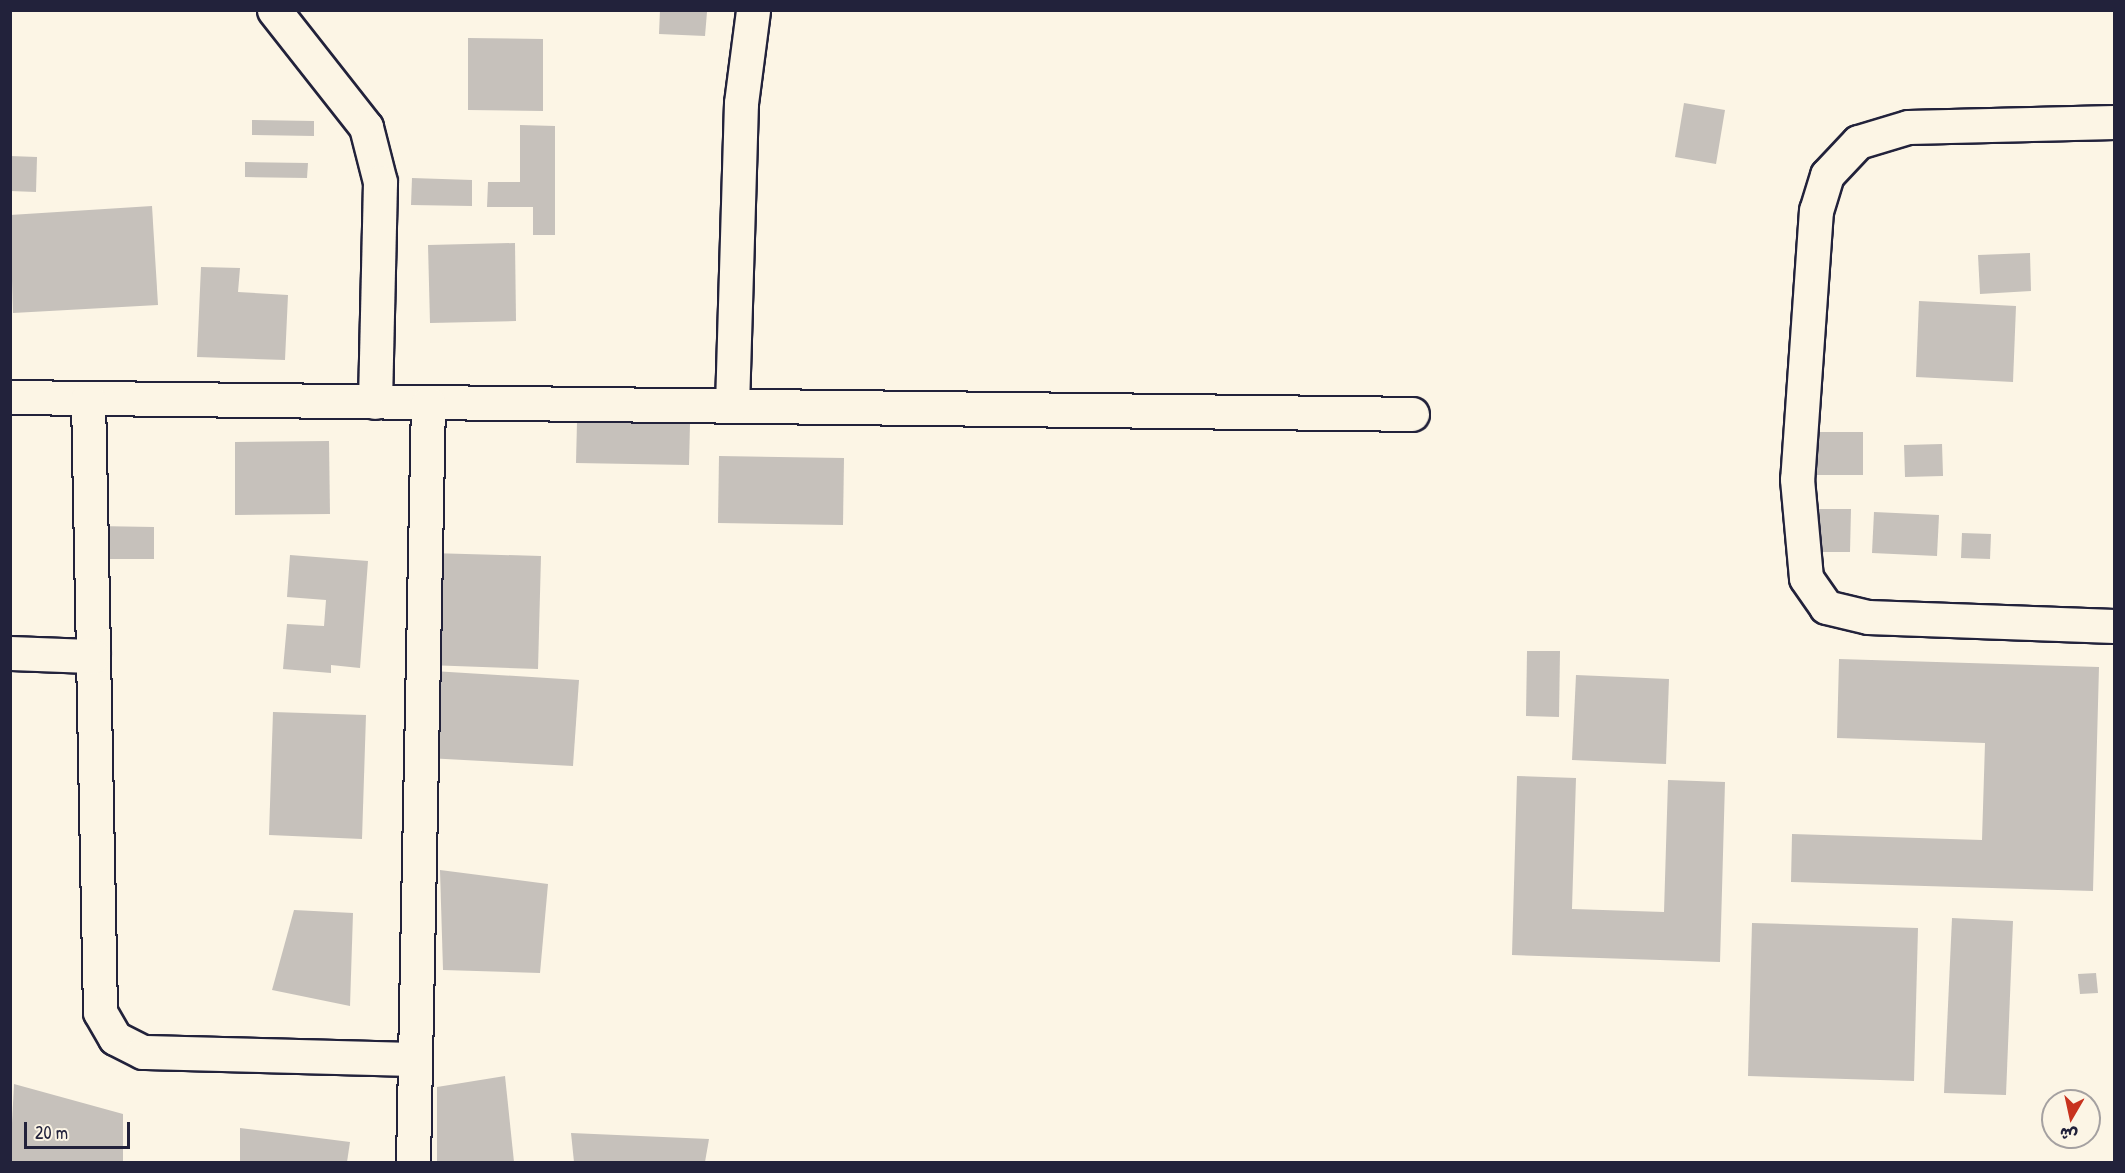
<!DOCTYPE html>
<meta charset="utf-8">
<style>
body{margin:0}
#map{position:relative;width:2125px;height:1173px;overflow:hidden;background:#fcf5e5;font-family:"Patrick Hand","Playpen Sans Arabic",sans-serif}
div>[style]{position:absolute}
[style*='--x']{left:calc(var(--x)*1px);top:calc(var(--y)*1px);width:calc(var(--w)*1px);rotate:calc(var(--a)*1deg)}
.building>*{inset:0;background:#c6c1bb}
.roads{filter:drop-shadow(2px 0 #22223b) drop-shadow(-2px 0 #22223b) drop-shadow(0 2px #22223b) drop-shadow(0 -2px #22223b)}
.minor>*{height:33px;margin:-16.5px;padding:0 16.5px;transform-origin:16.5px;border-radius:16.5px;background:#fcf5e5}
span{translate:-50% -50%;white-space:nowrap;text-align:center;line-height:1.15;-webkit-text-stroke:4.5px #fcf5e5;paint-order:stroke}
.frame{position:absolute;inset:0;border:12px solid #22223b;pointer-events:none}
.north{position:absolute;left:2041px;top:1089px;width:60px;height:60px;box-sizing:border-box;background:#fcf5e5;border:2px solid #a5a1a1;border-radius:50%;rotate:189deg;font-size:16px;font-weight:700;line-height:24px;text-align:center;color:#22223b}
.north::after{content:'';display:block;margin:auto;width:21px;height:27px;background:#c8321e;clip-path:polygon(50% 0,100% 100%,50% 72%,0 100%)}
.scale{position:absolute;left:24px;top:1122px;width:106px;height:27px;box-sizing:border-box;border:3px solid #22223b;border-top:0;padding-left:8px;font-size:18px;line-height:21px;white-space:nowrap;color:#22223b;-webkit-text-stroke:4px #fcf5e5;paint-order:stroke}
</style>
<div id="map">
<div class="building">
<i style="clip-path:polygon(660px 10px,707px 12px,705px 36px,659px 34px)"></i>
<i style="clip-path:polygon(468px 38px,543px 39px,543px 111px,468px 110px)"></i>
<i style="clip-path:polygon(1684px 103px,1725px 110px,1716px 164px,1675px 157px)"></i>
<i style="clip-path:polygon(252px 120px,314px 121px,314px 136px,252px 135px)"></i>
<i style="clip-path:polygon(520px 125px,555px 126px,555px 235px,533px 235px,533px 207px,487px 207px,488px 182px,520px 182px)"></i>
<i style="clip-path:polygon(10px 156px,37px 157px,36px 192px,10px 191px)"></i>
<i style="clip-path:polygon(245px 162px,308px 163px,307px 178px,245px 177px)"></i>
<i style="clip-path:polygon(412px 178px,472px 180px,472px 206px,411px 205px)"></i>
<i style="clip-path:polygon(152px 206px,158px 305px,13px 313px,10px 215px)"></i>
<i style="clip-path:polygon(515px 243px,516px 321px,430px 323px,428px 245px)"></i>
<i style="clip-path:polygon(2030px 253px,2031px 291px,1980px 294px,1978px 255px)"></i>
<i style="clip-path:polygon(201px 267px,240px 268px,238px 292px,288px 295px,285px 360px,197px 357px)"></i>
<i style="clip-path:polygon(1919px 301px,2016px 306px,2013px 382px,1916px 377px)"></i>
<i style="clip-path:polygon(577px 422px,690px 424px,689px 465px,576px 463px)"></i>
<i style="clip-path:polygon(1811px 432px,1863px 432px,1863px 475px,1812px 475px)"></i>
<i style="clip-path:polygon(329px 441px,330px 514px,235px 515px,235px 442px)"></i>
<i style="clip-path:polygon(1942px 444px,1943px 476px,1905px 477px,1904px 445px)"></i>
<i style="clip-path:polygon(719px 456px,844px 458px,843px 525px,718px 523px)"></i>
<i style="clip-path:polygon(1817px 509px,1851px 509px,1850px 552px,1816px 552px)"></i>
<i style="clip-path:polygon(1874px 512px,1939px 515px,1937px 556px,1872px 553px)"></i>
<i style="clip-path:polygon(96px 526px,154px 527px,154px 559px,96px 559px)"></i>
<i style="clip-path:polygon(1962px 533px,1991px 534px,1990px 559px,1961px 558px)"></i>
<i style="clip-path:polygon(430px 553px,541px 556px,538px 669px,427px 665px)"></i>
<i style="clip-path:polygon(290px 555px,368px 561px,360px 668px,331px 665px,331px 673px,283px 669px,287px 624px,324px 626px,326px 600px,287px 597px)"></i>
<i style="clip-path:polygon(1527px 651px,1560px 651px,1559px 717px,1526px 716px)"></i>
<i style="clip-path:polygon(1839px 659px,2099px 667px,2093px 891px,1791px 882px,1792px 834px,1982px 840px,1985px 743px,1837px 738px)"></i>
<i style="clip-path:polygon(433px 671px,579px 680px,573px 766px,427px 758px)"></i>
<i style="clip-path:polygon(1576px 675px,1669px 679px,1666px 764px,1572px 760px)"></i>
<i style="clip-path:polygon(273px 712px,366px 715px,362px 839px,269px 835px)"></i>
<i style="clip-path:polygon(1517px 776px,1576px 778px,1572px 909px,1664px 912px,1668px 780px,1725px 782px,1720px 962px,1512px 955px)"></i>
<i style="clip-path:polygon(440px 870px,548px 884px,540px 973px,443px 970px)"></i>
<i style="clip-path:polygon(294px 910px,353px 913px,350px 1006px,272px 990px)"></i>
<i style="clip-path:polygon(1952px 918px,2013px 921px,2006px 1095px,1944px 1093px)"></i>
<i style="clip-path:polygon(1752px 923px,1918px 928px,1914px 1081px,1748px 1076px)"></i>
<i style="clip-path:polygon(2096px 973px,2098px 993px,2080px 994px,2078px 974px)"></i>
<i style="clip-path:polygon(505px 1076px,514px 1162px,437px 1162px,437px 1087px)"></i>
<i style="clip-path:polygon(14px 1084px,123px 1114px,123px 1162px,10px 1162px)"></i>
<i style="clip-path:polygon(240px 1128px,350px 1142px,347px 1162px,240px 1162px)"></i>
<i style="clip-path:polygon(571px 1133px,709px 1139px,705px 1162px,574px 1162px)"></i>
</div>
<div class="roads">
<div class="minor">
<i style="--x:274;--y:10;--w:149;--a:51.8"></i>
<i style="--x:366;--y:127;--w:57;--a:75.7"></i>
<i style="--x:380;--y:182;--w:220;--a:91.3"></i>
<i style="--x:2114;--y:122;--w:206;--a:178.6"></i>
<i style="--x:1908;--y:127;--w:52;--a:163.3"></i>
<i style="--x:1858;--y:142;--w:45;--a:133.2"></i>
<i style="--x:1827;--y:175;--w:37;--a:107"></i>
<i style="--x:1816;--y:210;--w:270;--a:94"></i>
<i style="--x:1797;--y:479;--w:99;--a:84.8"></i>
<i style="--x:1806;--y:578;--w:35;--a:55"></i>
<i style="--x:1826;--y:607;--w:43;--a:13.4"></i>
<i style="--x:1868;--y:617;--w:246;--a:2.1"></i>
<i style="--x:10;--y:397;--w:1402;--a:0.69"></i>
<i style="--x:88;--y:398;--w:614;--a:88.88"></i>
<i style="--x:100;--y:1012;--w:30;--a:60"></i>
<i style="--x:115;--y:1038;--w:31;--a:27"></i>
<i style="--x:143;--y:1052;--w:272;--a:1.5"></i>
<i style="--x:732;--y:406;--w:303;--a:-88.3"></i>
<i style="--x:741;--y:103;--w:94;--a:-82.6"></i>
<i style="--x:10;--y:653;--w:83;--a:2.1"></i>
<i style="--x:413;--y:1162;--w:759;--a:-88.87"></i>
</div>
</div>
<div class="frame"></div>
<div class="north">ش</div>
<div class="scale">20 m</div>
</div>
